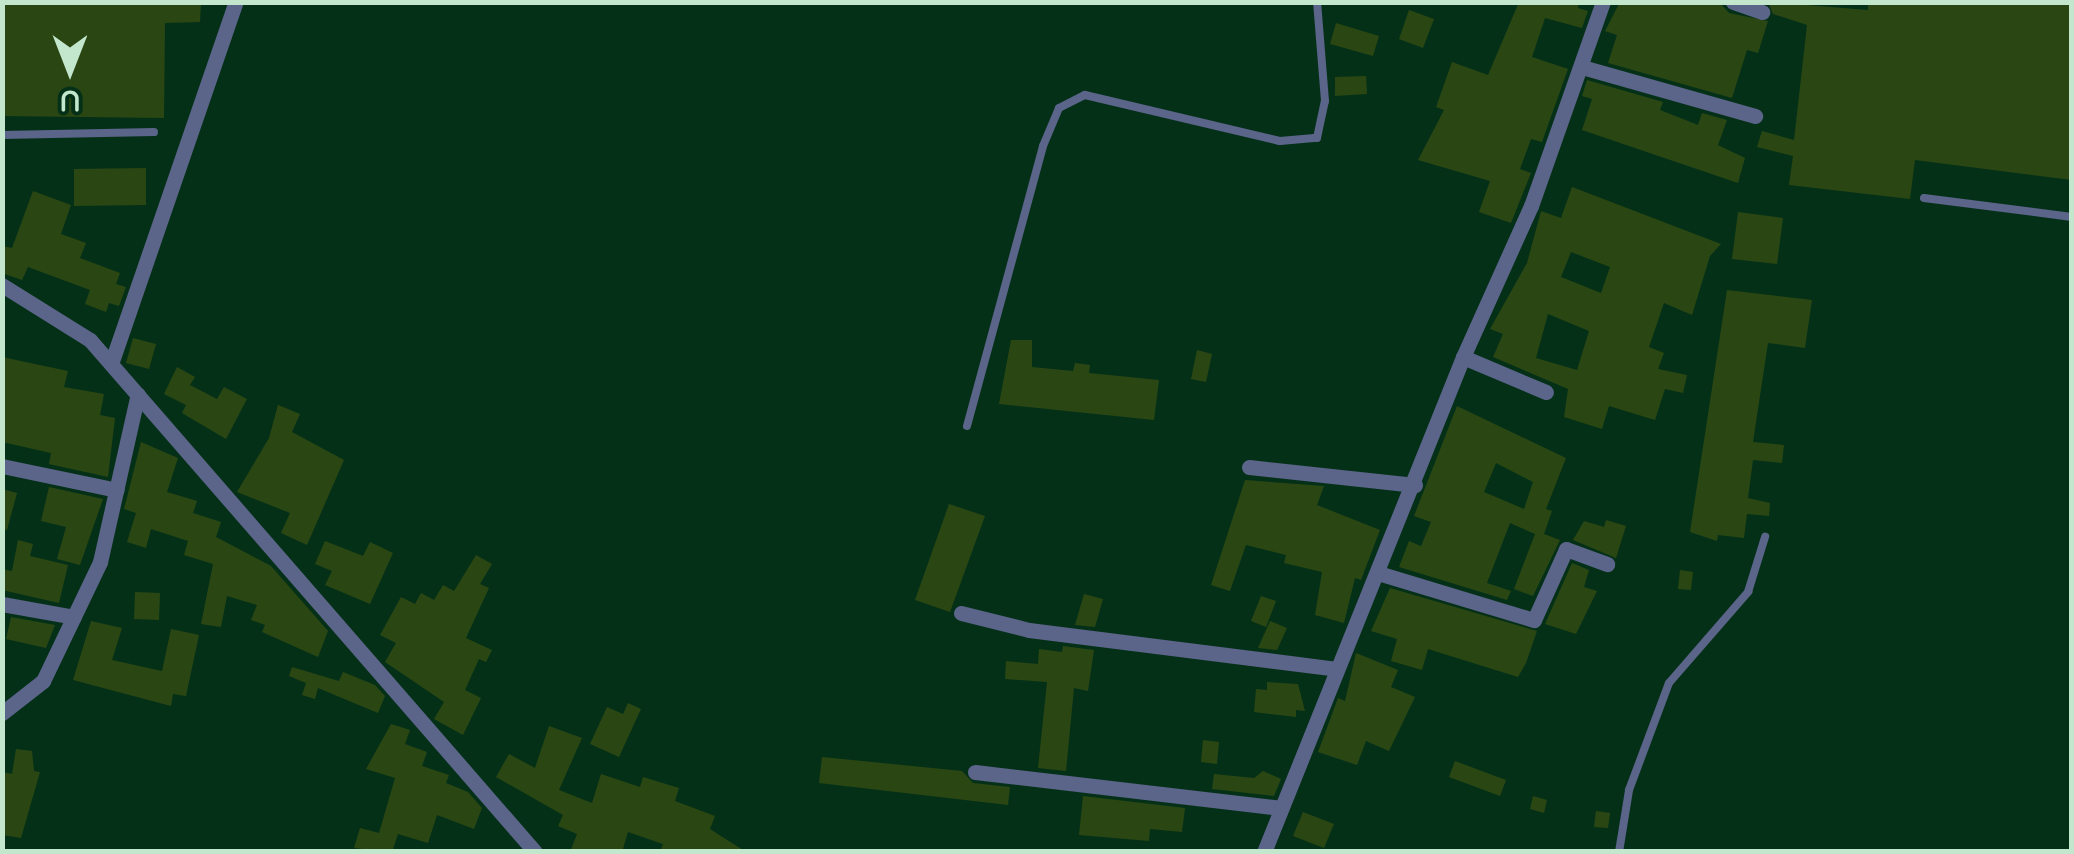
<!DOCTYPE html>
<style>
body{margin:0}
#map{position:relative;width:2074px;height:854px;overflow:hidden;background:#053018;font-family:"Varela Round",sans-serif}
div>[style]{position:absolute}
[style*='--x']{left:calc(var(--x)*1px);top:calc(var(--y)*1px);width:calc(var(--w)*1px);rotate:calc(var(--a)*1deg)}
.building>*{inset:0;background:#2a4713}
.service>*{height:8px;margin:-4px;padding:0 4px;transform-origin:4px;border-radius:4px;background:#5b6489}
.minor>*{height:15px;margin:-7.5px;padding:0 7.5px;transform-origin:7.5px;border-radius:7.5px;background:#5b6489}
span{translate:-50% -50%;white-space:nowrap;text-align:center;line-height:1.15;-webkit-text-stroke:8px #053018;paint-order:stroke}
.frame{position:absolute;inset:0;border:5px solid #c2e7cc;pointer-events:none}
.north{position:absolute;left:20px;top:20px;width:100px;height:100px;-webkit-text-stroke:8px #053018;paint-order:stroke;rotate:180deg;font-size:28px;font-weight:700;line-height:40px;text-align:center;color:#c2e7cc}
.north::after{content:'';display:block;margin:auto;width:35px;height:45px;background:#c2e7cc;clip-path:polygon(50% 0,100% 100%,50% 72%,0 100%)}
</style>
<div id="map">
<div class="building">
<i style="clip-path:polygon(2px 2px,201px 2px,200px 22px,165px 23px,164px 118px,2px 116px)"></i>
<i style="clip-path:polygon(1519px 2px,1579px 2px,1578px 8px,1588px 11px,1582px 28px,1545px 18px,1532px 57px,1568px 69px,1542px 142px,1531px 139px,1520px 169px,1531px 173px,1511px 223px,1479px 212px,1490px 181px,1418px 160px,1444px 110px,1436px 107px,1452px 62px,1488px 75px)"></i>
<i style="clip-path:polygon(1620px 2px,1719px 2px,1729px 13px,1768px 21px,1758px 53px,1747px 50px,1732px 98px,1608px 63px,1617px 35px,1605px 31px)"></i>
<i style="clip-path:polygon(1768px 2px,1868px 10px,1868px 2px,2072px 2px,2072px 180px,1915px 160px,1910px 199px,1789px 185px,1793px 156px,1757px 147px,1762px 131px,1794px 140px,1807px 25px,1773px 14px)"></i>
<i style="clip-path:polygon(1409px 10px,1434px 19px,1423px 48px,1399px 39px)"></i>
<i style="clip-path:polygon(1336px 23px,1379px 36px,1373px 56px,1330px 44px)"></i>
<i style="clip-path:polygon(1366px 76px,1367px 94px,1335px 96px,1335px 77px)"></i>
<i style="clip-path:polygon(1587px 80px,1663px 102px,1660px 110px,1698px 125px,1702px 113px,1727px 120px,1718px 145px,1745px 158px,1738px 183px,1582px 130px,1592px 99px,1582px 96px)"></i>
<i style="clip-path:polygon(146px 168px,146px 205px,74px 206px,74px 169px)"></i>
<i style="clip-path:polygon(evenodd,1572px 187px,1721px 244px,1710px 256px,1692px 315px,1664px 303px,1649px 347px,1664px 353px,1658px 369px,1687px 375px,1683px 393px,1665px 389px,1655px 420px,1609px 406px,1602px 429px,1564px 417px,1568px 389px,1493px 357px,1503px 334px,1490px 329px,1527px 263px,1541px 211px,1561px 218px,1572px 187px,1571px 252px,1610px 267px,1601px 293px,1561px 277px,1571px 252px,1572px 187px,1548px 314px,1589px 331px,1577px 370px,1536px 358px,1548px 314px)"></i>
<i style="clip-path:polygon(33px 191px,71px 205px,61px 234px,86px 243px,80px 258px,120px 273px,116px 284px,126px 287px,119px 306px,109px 303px,106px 312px,85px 304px,90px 290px,28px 267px,22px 280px,2px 273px,2px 246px,12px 248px)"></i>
<i style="clip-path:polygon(1738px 212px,1783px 218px,1777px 264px,1732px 259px)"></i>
<i style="clip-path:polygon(1727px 290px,1812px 300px,1805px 348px,1768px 343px,1753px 442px,1784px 445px,1782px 463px,1753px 460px,1748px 498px,1770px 503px,1769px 516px,1747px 514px,1744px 538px,1718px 535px,1717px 541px,1690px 532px)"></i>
<i style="clip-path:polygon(133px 338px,156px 344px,149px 369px,126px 363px)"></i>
<i style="clip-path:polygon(1011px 340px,1032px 340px,1032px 367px,1073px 371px,1075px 363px,1090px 365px,1089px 373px,1159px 380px,1154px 420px,999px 404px)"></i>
<i style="clip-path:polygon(1197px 350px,1212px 354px,1206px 382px,1191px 379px)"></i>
<i style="clip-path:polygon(2px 357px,68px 371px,64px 387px,104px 394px,100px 415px,115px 418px,108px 477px,49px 464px,51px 453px,2px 442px)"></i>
<i style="clip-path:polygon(177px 367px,195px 377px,190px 385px,217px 399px,224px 387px,247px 399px,226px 439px,182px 413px,186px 405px,164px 394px)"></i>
<i style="clip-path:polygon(278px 405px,300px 414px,292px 432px,344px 460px,307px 545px,281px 533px,290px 513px,237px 492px,269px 438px)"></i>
<i style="clip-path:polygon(evenodd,1457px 406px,1566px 458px,1546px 509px,1552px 511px,1544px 534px,1560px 540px,1533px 596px,1514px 589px,1535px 534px,1510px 523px,1487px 583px,1511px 591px,1507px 600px,1399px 567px,1409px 541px,1421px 546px,1431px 522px,1414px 516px,1457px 406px,1496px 463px,1533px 482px,1524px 509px,1484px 492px,1496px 463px)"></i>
<i style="clip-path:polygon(141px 442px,178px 458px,167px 492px,197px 501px,193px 513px,221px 522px,216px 537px,271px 566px,328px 631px,318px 657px,262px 632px,265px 625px,251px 620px,257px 605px,227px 596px,221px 627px,201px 624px,213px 564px,184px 555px,188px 541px,151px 529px,146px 548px,127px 542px,136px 513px,124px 509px)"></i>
<i style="clip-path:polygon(1245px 480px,1324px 486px,1317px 505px,1380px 530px,1361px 580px,1355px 578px,1344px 623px,1315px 615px,1322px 572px,1284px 563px,1286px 555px,1246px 545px,1230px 591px,1211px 585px)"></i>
<i style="clip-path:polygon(49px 487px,103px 499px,80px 565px,57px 559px,66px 527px,41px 521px)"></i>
<i style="clip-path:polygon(2px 489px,17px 493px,7px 530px,2px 529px)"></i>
<i style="clip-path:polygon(949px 504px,985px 516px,950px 612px,915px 600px)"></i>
<i style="clip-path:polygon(1606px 520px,1626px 526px,1616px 558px,1573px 540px,1584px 521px,1604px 527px)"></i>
<i style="clip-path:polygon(18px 540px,33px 544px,30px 556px,68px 565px,59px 603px,2px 590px,2px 569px,12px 571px)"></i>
<i style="clip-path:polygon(325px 541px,363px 556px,370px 542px,393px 553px,370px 604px,325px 585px,332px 571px,315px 564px)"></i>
<i style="clip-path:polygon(476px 555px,492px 564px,480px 584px,489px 588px,466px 638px,492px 650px,486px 662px,479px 659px,465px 690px,481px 698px,463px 735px,434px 719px,444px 702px,385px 662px,396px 643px,380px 635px,401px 597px,415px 604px,421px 593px,434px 600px,443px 585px,454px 591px)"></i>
<i style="clip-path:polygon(1572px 563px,1589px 570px,1584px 587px,1597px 591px,1576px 634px,1545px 624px)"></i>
<i style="clip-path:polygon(1680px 570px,1693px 572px,1691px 590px,1678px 589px)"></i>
<i style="clip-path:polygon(1390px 588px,1537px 631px,1526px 663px,1518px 677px,1428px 649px,1422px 670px,1391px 661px,1397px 639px,1371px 631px)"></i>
<i style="clip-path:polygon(135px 592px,160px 593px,159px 620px,134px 619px)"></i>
<i style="clip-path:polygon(1084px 594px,1103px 599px,1095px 627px,1075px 625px)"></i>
<i style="clip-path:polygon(1261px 596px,1276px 601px,1266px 627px,1251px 621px)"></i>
<i style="clip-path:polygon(11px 617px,55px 625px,46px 648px,6px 639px)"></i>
<i style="clip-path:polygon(91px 621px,122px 628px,112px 660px,162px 671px,171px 629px,199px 635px,186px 696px,173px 694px,171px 706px,73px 680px)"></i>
<i style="clip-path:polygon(1270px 621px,1287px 628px,1277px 650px,1258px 648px)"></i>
<i style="clip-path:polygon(1063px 646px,1094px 650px,1088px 691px,1074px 688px,1066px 771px,1038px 768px,1047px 682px,1005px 679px,1006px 661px,1038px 664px,1039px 649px,1062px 652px)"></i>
<i style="clip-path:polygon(1356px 653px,1398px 670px,1391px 687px,1415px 697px,1389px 751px,1366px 741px,1357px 765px,1318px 752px,1338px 698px,1345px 701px)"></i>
<i style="clip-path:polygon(292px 667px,339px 681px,343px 672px,375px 685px,385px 696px,378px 713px,318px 688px,315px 699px,302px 695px,306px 683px,289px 676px)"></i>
<i style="clip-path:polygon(1267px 682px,1298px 684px,1305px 711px,1296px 710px,1296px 717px,1254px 712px,1256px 689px,1267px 690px)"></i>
<i style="clip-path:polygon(628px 703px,641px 709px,619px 757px,590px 744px,607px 707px,623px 714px)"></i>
<i style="clip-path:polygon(391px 724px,410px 730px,405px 744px,427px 752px,422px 766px,449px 775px,446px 783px,468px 792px,482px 808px,474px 829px,437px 815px,428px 843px,398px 834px,392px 852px,354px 848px,360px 828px,379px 833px,395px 778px,366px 769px)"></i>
<i style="clip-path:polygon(549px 726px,582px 738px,559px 790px,592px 803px,601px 774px,640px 787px,643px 777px,679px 788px,675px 801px,715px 816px,710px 829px,746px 852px,660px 852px,663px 844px,628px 832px,622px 852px,570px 852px,577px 834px,558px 826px,563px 815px,496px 777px,509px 754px,535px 768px)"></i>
<i style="clip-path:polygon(1203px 740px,1219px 742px,1217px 764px,1201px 762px)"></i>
<i style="clip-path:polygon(16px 749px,32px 751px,34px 771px,40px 772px,21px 838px,2px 835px,2px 772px,12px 774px)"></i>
<i style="clip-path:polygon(822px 757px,962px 771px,973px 783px,1010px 787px,1008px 805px,819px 783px)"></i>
<i style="clip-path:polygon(1455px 761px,1506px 780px,1500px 796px,1449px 777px)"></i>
<i style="clip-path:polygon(1263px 771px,1281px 779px,1274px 796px,1212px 789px,1214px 774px,1254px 778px)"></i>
<i style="clip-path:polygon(1083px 796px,1185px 808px,1182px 832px,1150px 829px,1149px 841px,1079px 835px)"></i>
<i style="clip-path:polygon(1533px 796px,1547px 800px,1544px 813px,1530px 809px)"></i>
<i style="clip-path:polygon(1596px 811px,1610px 813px,1608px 828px,1594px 827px)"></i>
<i style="clip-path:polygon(1303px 812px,1334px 824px,1324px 848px,1293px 836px)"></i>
</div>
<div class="service">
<i style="--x:2;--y:135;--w:152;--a:-1.1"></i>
<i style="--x:1924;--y:198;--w:149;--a:7.3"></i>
<i style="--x:967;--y:426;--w:290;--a:-74.8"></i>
<i style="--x:1043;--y:146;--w:41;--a:-67.2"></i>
<i style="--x:1059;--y:108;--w:29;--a:-27"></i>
<i style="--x:1085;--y:95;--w:200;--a:13.3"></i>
<i style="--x:1280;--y:141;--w:37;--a:-5"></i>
<i style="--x:1317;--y:138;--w:38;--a:-78"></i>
<i style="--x:1325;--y:101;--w:99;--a:-94.6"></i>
<i style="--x:1619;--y:852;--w:63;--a:-80.8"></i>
<i style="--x:1629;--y:790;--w:114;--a:-69.5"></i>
<i style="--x:1669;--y:683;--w:121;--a:-49"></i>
<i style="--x:1748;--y:592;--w:58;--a:-72.8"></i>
</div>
<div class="minor">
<i style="--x:1733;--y:2;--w:31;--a:19"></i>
<i style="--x:1582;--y:67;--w:180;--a:15.8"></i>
<i style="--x:2;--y:285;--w:104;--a:32"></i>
<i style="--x:90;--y:340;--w:678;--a:49"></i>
<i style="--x:1463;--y:357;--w:90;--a:22.9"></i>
<i style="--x:111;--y:364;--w:383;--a:-71"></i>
<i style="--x:2;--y:466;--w:117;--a:11.8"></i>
<i style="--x:1249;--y:467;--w:167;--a:6.2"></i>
<i style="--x:1378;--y:573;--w:163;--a:16.8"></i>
<i style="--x:1534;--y:620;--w:78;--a:-65.7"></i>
<i style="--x:1566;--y:549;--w:44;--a:20.1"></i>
<i style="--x:2;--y:604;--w:73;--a:10.2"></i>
<i style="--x:961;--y:613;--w:70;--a:14"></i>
<i style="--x:1029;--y:630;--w:310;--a:7.2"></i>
<i style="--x:2;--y:713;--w:52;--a:-38"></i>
<i style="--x:43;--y:681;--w:132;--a:-64.4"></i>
<i style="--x:100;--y:562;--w:172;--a:-77.3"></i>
<i style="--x:975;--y:772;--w:307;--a:6.7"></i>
<i style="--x:1264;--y:852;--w:534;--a:-68.1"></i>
<i style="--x:1463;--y:357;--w:166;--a:-65.8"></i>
<i style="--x:1531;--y:206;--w:216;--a:-70.6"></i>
</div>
<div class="frame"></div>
<div class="north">U</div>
</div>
